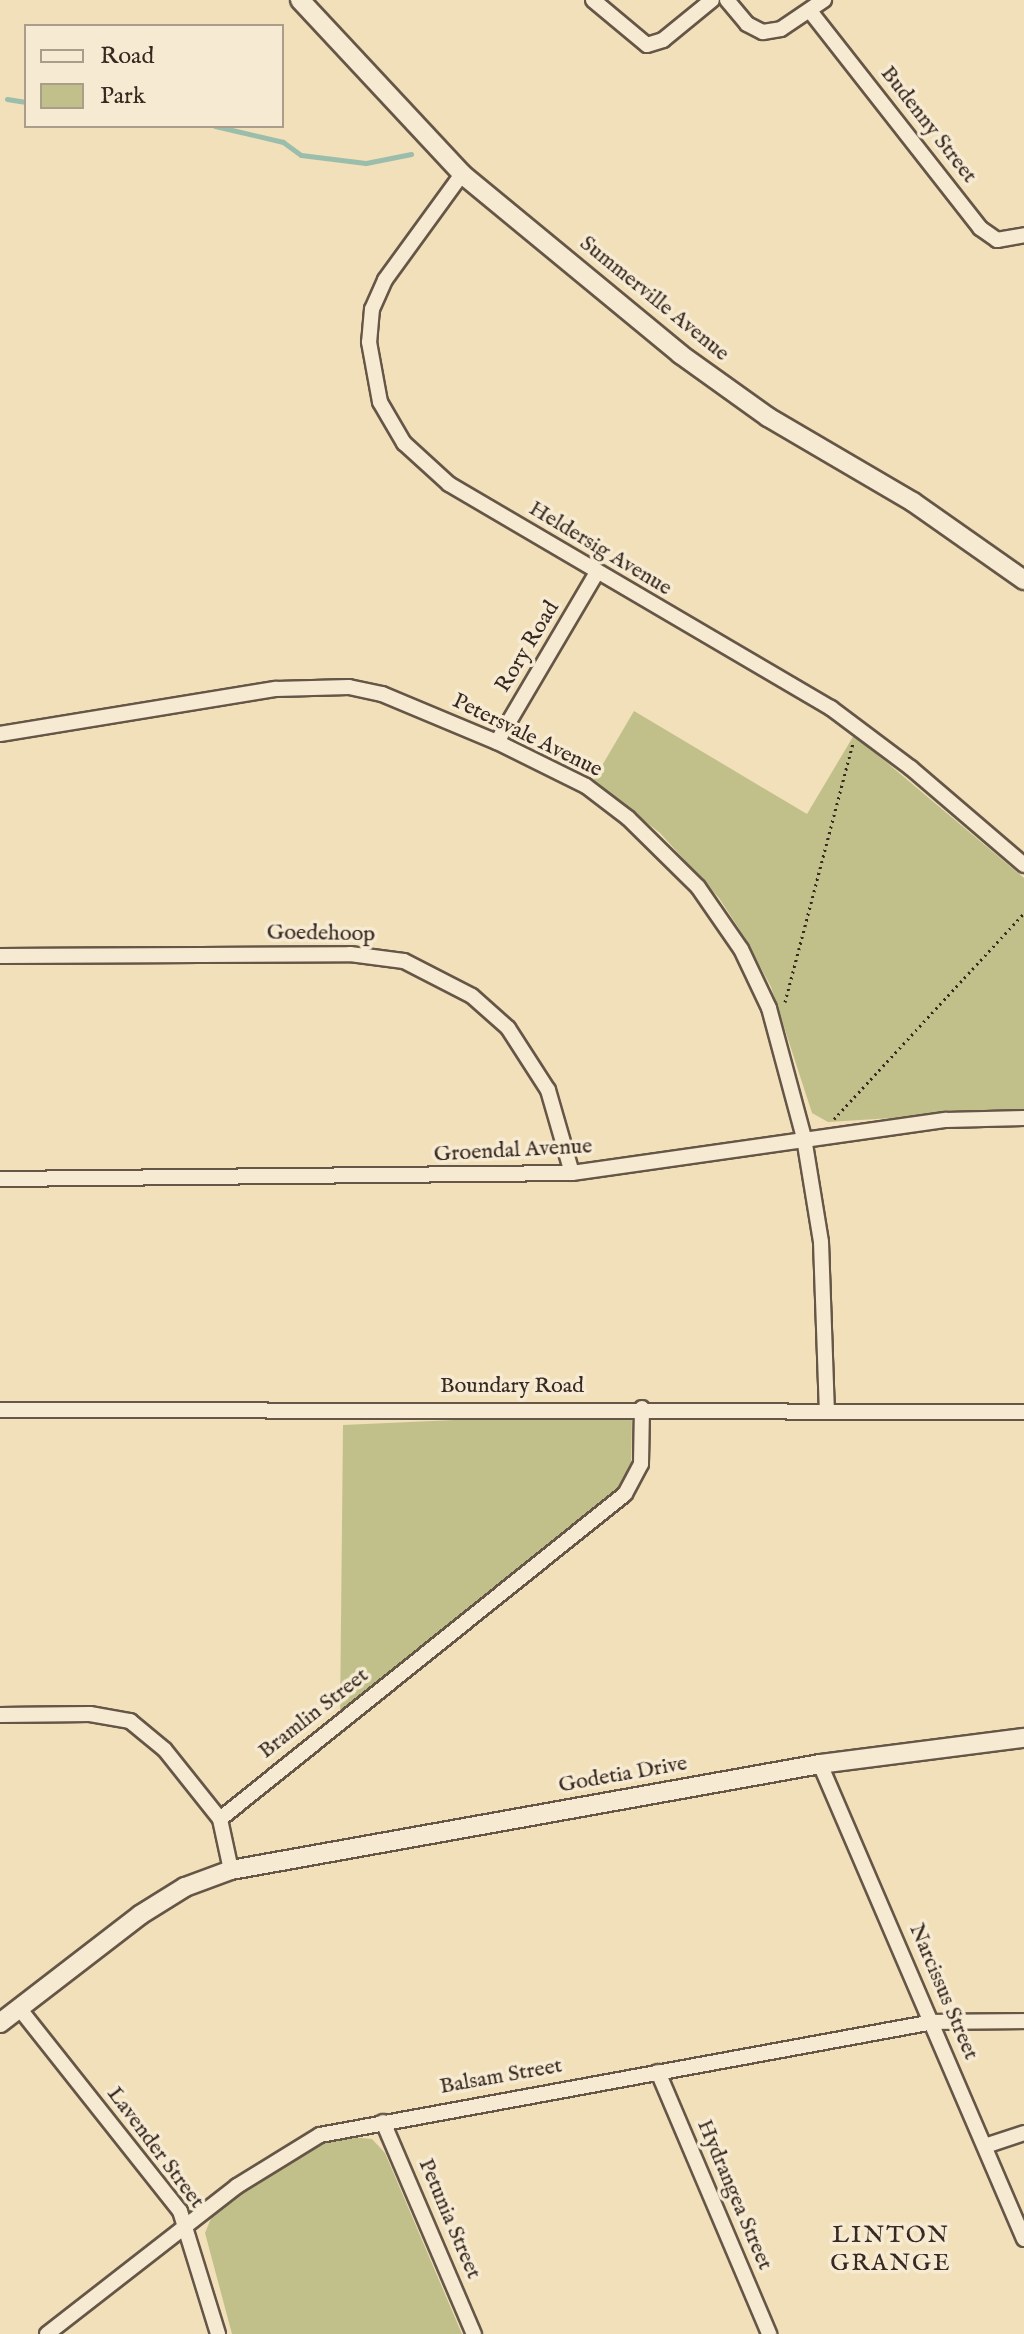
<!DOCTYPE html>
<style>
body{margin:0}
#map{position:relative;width:1024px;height:2334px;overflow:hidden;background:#f1e0b9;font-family:"IM FELL English",serif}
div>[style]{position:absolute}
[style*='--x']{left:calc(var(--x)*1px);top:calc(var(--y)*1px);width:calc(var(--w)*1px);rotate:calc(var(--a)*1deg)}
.green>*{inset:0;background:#c2c08a}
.stream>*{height:5px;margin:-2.5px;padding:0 2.5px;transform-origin:2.5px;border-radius:2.5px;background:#9bbdac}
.path>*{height:3px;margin-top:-1.5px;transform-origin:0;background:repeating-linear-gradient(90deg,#372821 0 2px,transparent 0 6px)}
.roads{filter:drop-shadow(2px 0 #665647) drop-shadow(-2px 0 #665647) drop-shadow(0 2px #665647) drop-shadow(0 -2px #665647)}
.minor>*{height:14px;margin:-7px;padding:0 7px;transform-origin:7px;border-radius:7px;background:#f6ebd2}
.tertiary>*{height:18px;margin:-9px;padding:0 9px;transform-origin:9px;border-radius:9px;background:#f6ebd2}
span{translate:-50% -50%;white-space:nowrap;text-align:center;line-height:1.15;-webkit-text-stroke:7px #f6ebd2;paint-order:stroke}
.street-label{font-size:22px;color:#372821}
.neighbourhood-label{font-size:24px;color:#372821;letter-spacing:2px}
.legend{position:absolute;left:24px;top:24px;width:260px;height:104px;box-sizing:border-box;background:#f6ebd2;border:2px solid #aa9d8b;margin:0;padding:10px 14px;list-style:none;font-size:24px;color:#372821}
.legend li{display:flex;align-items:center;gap:16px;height:40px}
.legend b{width:40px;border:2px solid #aa9d8b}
</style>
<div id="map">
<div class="green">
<i style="clip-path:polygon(634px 711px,807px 814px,854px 735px,1024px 878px,1024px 1110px,828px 1122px,812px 1113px,771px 987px,745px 938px,719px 898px,660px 833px,593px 781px)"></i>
<i style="clip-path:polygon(632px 1412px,631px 1481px,340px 1719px,343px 1425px)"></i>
<i style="clip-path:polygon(351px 2137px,372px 2139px,385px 2153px,462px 2334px,232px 2334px,205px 2233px,212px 2216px,283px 2161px,322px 2143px)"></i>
</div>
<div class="stream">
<i style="--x:7;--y:99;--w:19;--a:9"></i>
<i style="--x:215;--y:126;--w:70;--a:13.2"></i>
<i style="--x:283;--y:142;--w:22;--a:36"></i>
<i style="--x:301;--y:155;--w:65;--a:7"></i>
<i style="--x:366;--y:163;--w:46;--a:-11.3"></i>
</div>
<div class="path">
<i style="--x:785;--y:1002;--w:268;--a:-75.3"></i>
<i style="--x:834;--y:1119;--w:280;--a:-47.3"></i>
</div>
<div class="roads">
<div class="minor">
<i style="--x:593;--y:0;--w:70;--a:39.8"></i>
<i style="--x:647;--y:45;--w:17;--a:-17"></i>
<i style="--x:663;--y:40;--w:63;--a:-39.2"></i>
<i style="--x:727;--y:0;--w:31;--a:50"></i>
<i style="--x:747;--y:24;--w:18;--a:27"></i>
<i style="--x:763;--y:32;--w:18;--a:-9"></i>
<i style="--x:781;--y:29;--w:52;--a:-34"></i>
<i style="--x:810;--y:11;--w:276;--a:51.9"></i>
<i style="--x:980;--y:228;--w:21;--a:35"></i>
<i style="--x:997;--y:240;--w:27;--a:-10"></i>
<i style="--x:462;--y:174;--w:131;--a:126"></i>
<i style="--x:385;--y:280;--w:32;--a:114"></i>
<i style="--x:372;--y:309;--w:33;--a:95"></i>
<i style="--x:369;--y:342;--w:61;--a:79.6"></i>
<i style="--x:380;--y:402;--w:48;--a:59.7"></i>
<i style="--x:404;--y:443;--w:61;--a:42.3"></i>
<i style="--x:449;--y:484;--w:443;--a:30.4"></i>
<i style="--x:831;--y:708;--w:100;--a:36.9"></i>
<i style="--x:911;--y:768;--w:149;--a:40.6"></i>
<i style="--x:0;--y:734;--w:280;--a:-9.3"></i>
<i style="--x:276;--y:689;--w:73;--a:-1.6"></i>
<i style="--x:349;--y:687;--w:34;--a:12"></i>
<i style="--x:382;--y:694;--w:125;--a:22.7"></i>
<i style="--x:497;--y:742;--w:99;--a:26.3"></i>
<i style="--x:586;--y:786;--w:53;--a:37.3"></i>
<i style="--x:628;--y:818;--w:98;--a:44.6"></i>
<i style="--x:698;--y:887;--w:75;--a:55.3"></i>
<i style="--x:741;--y:949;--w:65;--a:64.6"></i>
<i style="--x:769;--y:1008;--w:135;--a:74.9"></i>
<i style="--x:804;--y:1138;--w:105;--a:80.7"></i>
<i style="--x:821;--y:1242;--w:168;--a:88"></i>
<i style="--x:497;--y:742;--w:195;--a:-59.5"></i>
<i style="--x:0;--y:956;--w:350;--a:-0.3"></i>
<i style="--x:350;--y:954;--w:54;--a:7.4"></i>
<i style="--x:404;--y:961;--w:76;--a:27.2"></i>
<i style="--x:472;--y:996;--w:48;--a:41.6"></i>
<i style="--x:508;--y:1028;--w:74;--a:57.2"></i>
<i style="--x:548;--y:1090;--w:86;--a:73.9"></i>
<i style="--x:0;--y:1179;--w:572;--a:-0.6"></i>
<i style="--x:572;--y:1173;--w:378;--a:-8.1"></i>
<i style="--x:946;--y:1120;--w:78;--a:-1.5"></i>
<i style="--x:0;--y:1410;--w:1024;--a:0.11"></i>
<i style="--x:0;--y:1715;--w:90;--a:-0.6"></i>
<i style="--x:90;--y:1714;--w:41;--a:9.9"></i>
<i style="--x:130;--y:1721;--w:45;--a:39.6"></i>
<i style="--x:165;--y:1750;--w:88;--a:51.4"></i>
<i style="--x:820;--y:1764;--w:517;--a:66.76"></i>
<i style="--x:231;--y:1870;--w:52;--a:-102.2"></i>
<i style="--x:220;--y:1819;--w:519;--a:-38.75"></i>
<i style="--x:625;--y:1494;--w:34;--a:-62"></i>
<i style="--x:641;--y:1464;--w:56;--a:-89"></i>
<i style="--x:19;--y:2008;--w:259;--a:51.6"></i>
<i style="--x:180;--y:2211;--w:129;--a:72.8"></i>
<i style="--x:658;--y:2072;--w:285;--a:67"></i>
<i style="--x:383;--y:2122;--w:231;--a:66.8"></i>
<i style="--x:985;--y:2146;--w:41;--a:-18.4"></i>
<i style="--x:47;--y:2334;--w:241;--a:-37.9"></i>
<i style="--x:237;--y:2186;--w:97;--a:-31.6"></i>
<i style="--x:320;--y:2135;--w:623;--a:-10.44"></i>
<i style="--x:933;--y:2022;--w:91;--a:-0.6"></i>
</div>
<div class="tertiary">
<i style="--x:300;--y:0;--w:238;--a:47"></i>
<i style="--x:462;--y:174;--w:283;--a:39.5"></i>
<i style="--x:680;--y:354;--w:108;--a:35.6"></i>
<i style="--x:768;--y:417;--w:168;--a:30.4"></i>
<i style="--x:913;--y:502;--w:136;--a:35.1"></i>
<i style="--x:0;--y:2023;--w:177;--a:-37.6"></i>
<i style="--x:140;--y:1915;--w:53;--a:-31.9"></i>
<i style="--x:185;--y:1887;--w:49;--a:-20.3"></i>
<i style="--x:231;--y:1870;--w:598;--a:-10.2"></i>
<i style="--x:820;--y:1764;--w:206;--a:-7.3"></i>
</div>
</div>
<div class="street-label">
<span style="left:928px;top:125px;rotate:52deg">Budenny Street</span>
<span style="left:654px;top:299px;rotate:39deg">Summerville Avenue</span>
<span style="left:600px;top:549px;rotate:31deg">Heldersig Avenue</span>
<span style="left:528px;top:647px;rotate:-59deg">Rory Road</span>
<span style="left:527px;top:736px;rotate:26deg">Petersvale Avenue</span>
<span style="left:321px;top:934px;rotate:1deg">Goedehoop</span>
<span style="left:513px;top:1151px;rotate:-3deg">Groendal Avenue</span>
<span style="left:512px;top:1387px">Boundary Road</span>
<span style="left:314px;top:1714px;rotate:-38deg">Bramlin Street</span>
<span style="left:623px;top:1775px;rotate:-10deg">Godetia Drive</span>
<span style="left:943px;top:1992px;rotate:67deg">Narcissus Street</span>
<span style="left:501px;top:2077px;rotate:-10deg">Balsam Street</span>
<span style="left:155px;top:2148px;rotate:53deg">Lavender Street</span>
<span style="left:734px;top:2195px;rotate:67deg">Hydrangea Street</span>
<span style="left:449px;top:2219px;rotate:67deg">Petunia Street</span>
</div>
<div class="neighbourhood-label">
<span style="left:891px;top:2250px">LINTON<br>GRANGE</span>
</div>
<ul class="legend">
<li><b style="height:10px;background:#f6ebd2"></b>Road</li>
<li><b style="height:22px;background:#c2c08a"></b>Park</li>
</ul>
</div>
